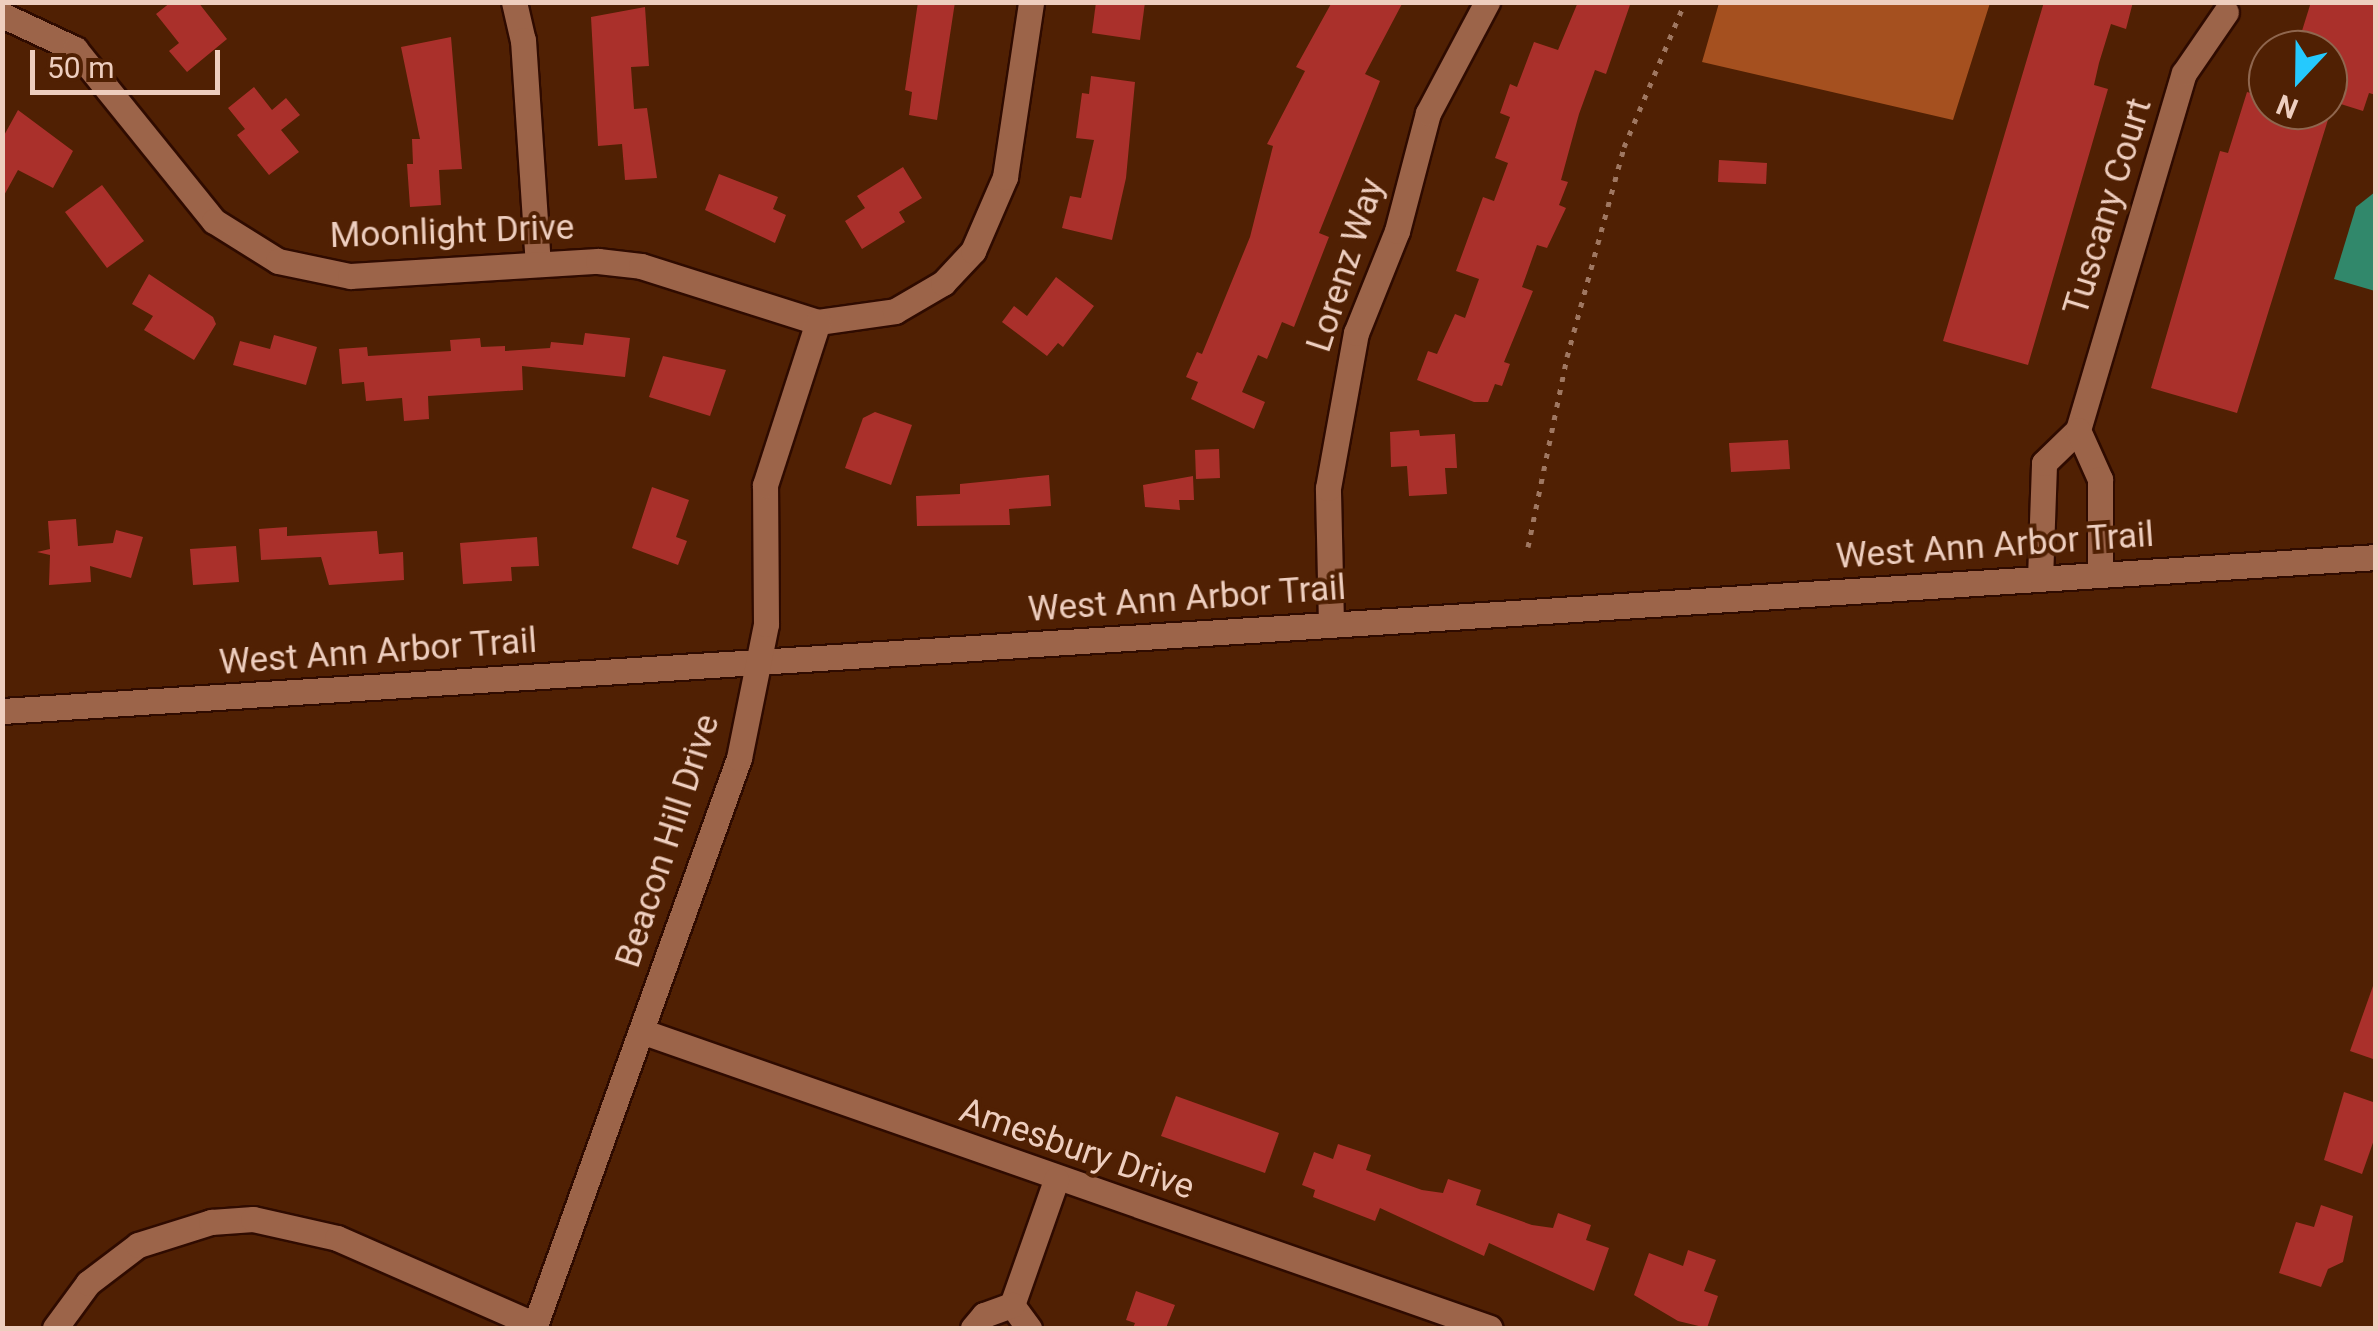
<!DOCTYPE html>
<style>
body{margin:0}
#map{position:relative;width:2378px;height:1331px;overflow:hidden;background:#502003;font-family:Roboto,sans-serif}
div>[style]{position:absolute}
[style*='--x']{left:calc(var(--x)*1px);top:calc(var(--y)*1px);width:calc(var(--w)*1px);rotate:calc(var(--a)*1deg)}
.forest>*{inset:0;background:#a5501f}
.water>*{inset:0;background:#31886b}
.building>*{inset:0;background:#aa302b}
.path>*{height:5px;margin-top:-2.5px;transform-origin:0;background:repeating-linear-gradient(90deg,#9f7761 0 5px,transparent 0 13px)}
.roads{filter:drop-shadow(2px 0 #2f0b00) drop-shadow(-2px 0 #2f0b00) drop-shadow(0 2px #2f0b00) drop-shadow(0 -2px #2f0b00)}
.minor>*{height:25px;margin:-12.5px;padding:0 12.5px;transform-origin:12.5px;border-radius:12.5px;background:#9c6449}
span{translate:-50% -50%;white-space:nowrap;text-align:center;line-height:1.15;-webkit-text-stroke:8px #502003;paint-order:stroke}
.street-label{font-size:35px;color:#eecebf}
.frame{position:absolute;inset:0;border:5px solid #eecebf;pointer-events:none}
.north{position:absolute;left:2248px;top:30px;width:100px;height:100px;box-sizing:border-box;background:#502003;border:2px solid #8f664e;border-radius:50%;rotate:202deg;font-size:28px;font-weight:700;line-height:40px;text-align:center;color:#eecebf}
.north::after{content:'';display:block;margin:auto;width:35px;height:45px;background:#25c9fe;clip-path:polygon(50% 0,100% 100%,50% 72%,0 100%)}
.scale{position:absolute;left:30px;top:50px;width:190px;height:45px;box-sizing:border-box;border:5px solid #eecebf;border-top:0;padding-left:12px;font-size:30px;line-height:35px;white-space:nowrap;color:#eecebf;-webkit-text-stroke:8px #502003;paint-order:stroke}
</style>
<div id="map">
<div class="forest">
<i style="clip-path:polygon(1719px 3px,1719px 2px,1990px 3px,1953px 120px,1702px 62px)"></i>
</div>
<div class="water">
<i style="clip-path:polygon(2375px 192px,2375px 291px,2334px 279px,2356px 207px)"></i>
</div>
<div class="building">
<i style="clip-path:polygon(171px 2px,198px 2px,227px 39px,187px 72px,169px 51px,179px 43px,156px 14px)"></i>
<i style="clip-path:polygon(918px 2px,955px 2px,937px 120px,909px 115px,912px 92px,905px 90px)"></i>
<i style="clip-path:polygon(1096px 2px,1145px 2px,1140px 40px,1092px 33px)"></i>
<i style="clip-path:polygon(1332px 2px,1403px 2px,1365px 74px,1380px 81px,1319px 233px,1329px 237px,1294px 327px,1282px 322px,1267px 359px,1258px 355px,1242px 392px,1265px 402px,1254px 429px,1191px 399px,1198px 382px,1186px 377px,1197px 352px,1202px 354px,1250px 237px,1273px 146px,1267px 144px,1305px 71px,1296px 67px)"></i>
<i style="clip-path:polygon(1578px 2px,1631px 2px,1606px 74px,1595px 70px,1579px 114px,1561px 180px,1568px 182px,1559px 205px,1566px 208px,1547px 248px,1537px 245px,1522px 287px,1533px 291px,1504px 362px,1510px 364px,1502px 386px,1495px 384px,1488px 402px,1474px 402px,1417px 380px,1428px 351px,1437px 354px,1455px 314px,1465px 318px,1479px 279px,1456px 271px,1483px 197px,1494px 201px,1508px 163px,1495px 158px,1510px 117px,1500px 113px,1510px 84px,1517px 87px,1534px 42px,1558px 50px)"></i>
<i style="clip-path:polygon(2044px 2px,2133px 2px,2126px 29px,2111px 24px,2099px 63px,2094px 85px,2108px 89px,2028px 365px,1943px 341px)"></i>
<i style="clip-path:polygon(2311px 2px,2376px 2px,2376px 95px,2369px 93px,2363px 111px,2328px 100px,2328px 50px,2296px 50px)"></i>
<i style="clip-path:polygon(645px 7px,649px 66px,631px 67px,634px 109px,647px 108px,657px 178px,625px 180px,622px 144px,598px 146px,591px 17px)"></i>
<i style="clip-path:polygon(451px 37px,462px 169px,439px 170px,441px 205px,410px 207px,407px 164px,413px 164px,412px 139px,420px 139px,401px 47px)"></i>
<i style="clip-path:polygon(1091px 76px,1135px 82px,1126px 178px,1112px 240px,1062px 228px,1070px 196px,1081px 198px,1094px 140px,1076px 138px,1082px 93px,1089px 94px)"></i>
<i style="clip-path:polygon(254px 87px,272px 110px,286px 98px,300px 115px,281px 130px,299px 152px,269px 175px,237px 135px,245px 129px,228px 108px)"></i>
<i style="clip-path:polygon(2247px 92px,2268px 98px,2268px 110px,2331px 110px,2237px 413px,2151px 388px,2220px 151px,2228px 153px)"></i>
<i style="clip-path:polygon(18px 110px,73px 151px,53px 188px,18px 170px,2px 199px,2px 139px)"></i>
<i style="clip-path:polygon(1719px 160px,1767px 163px,1766px 184px,1718px 182px)"></i>
<i style="clip-path:polygon(903px 167px,922px 198px,899px 212px,905px 222px,862px 249px,845px 221px,865px 208px,857px 196px)"></i>
<i style="clip-path:polygon(719px 174px,778px 197px,773px 209px,786px 215px,775px 243px,705px 210px)"></i>
<i style="clip-path:polygon(102px 185px,144px 241px,107px 268px,65px 212px)"></i>
<i style="clip-path:polygon(149px 274px,213px 317px,216px 324px,194px 360px,144px 330px,153px 316px,132px 304px)"></i>
<i style="clip-path:polygon(1056px 277px,1094px 306px,1063px 347px,1058px 343px,1047px 356px,1002px 322px,1014px 306px,1027px 316px)"></i>
<i style="clip-path:polygon(585px 333px,630px 338px,625px 377px,522px 366px,523px 390px,428px 396px,429px 419px,404px 421px,402px 398px,366px 401px,364px 382px,342px 384px,339px 349px,367px 347px,368px 356px,451px 351px,450px 340px,480px 338px,481px 347px,505px 346px,505px 351px,550px 348px,551px 342px,583px 345px)"></i>
<i style="clip-path:polygon(274px 335px,317px 347px,306px 385px,233px 365px,240px 341px,270px 349px)"></i>
<i style="clip-path:polygon(663px 356px,726px 370px,710px 416px,649px 397px)"></i>
<i style="clip-path:polygon(875px 412px,912px 425px,891px 485px,845px 468px,863px 418px)"></i>
<i style="clip-path:polygon(1419px 430px,1420px 436px,1455px 434px,1457px 468px,1445px 468px,1447px 494px,1409px 496px,1407px 466px,1391px 467px,1390px 432px)"></i>
<i style="clip-path:polygon(1788px 440px,1790px 469px,1731px 472px,1729px 443px)"></i>
<i style="clip-path:polygon(1219px 449px,1220px 478px,1196px 479px,1195px 450px)"></i>
<i style="clip-path:polygon(1049px 475px,1051px 506px,1009px 509px,1010px 525px,917px 526px,916px 496px,960px 494px,960px 484px)"></i>
<i style="clip-path:polygon(1193px 476px,1194px 500px,1179px 500px,1180px 510px,1145px 507px,1143px 485px)"></i>
<i style="clip-path:polygon(652px 487px,689px 500px,676px 537px,687px 541px,678px 565px,632px 548px)"></i>
<i style="clip-path:polygon(76px 519px,78px 546px,113px 543px,116px 530px,143px 537px,131px 578px,90px 566px,91px 582px,49px 585px,50px 555px,37px 552px,50px 549px,48px 521px)"></i>
<i style="clip-path:polygon(287px 527px,287px 536px,377px 531px,379px 554px,403px 552px,404px 580px,329px 585px,321px 557px,261px 560px,259px 529px)"></i>
<i style="clip-path:polygon(537px 537px,539px 566px,511px 567px,512px 581px,463px 584px,460px 543px)"></i>
<i style="clip-path:polygon(236px 546px,239px 582px,193px 585px,190px 549px)"></i>
<i style="clip-path:polygon(2373px 986px,2376px 987px,2376px 1060px,2350px 1051px)"></i>
<i style="clip-path:polygon(2344px 1092px,2376px 1103px,2376px 1134px,2362px 1174px,2324px 1160px)"></i>
<i style="clip-path:polygon(1176px 1096px,1279px 1133px,1265px 1173px,1161px 1136px)"></i>
<i style="clip-path:polygon(1338px 1144px,1371px 1155px,1366px 1170px,1422px 1190px,1443px 1193px,1448px 1179px,1481px 1190px,1476px 1205px,1532px 1225px,1553px 1228px,1558px 1213px,1591px 1225px,1586px 1240px,1609px 1248px,1594px 1291px,1489px 1243px,1484px 1256px,1380px 1208px,1375px 1221px,1313px 1197px,1315px 1190px,1302px 1185px,1314px 1152px,1333px 1159px)"></i>
<i style="clip-path:polygon(2321px 1205px,2353px 1216px,2343px 1262px,2328px 1269px,2321px 1287px,2279px 1273px,2296px 1222px,2314px 1227px)"></i>
<i style="clip-path:polygon(1688px 1250px,1716px 1260px,1704px 1291px,1718px 1296px,1707px 1328px,1678px 1321px,1634px 1295px,1649px 1253px,1683px 1266px)"></i>
<i style="clip-path:polygon(1136px 1291px,1175px 1305px,1166px 1328px,1133px 1328px,1135px 1323px,1126px 1320px)"></i>
</div>
<div class="path">
<i style="--x:1528;--y:547;--w:194;--a:-78.4"></i>
<i style="--x:1567;--y:357;--w:218;--a:-74.8"></i>
<i style="--x:1624;--y:147;--w:157;--a:-67.2"></i>
</div>
<div class="roads">
<div class="minor">
<i style="--x:514;--y:2;--w:39;--a:77"></i>
<i style="--x:523;--y:40;--w:224;--a:86.2"></i>
<i style="--x:2;--y:15;--w:81;--a:25"></i>
<i style="--x:75;--y:49;--w:221;--a:51.1"></i>
<i style="--x:214;--y:221;--w:75;--a:32"></i>
<i style="--x:278;--y:261;--w:74;--a:11.8"></i>
<i style="--x:350;--y:276;--w:248;--a:-3.5"></i>
<i style="--x:598;--y:261;--w:43;--a:6.6"></i>
<i style="--x:641;--y:266;--w:186;--a:17.6"></i>
<i style="--x:818;--y:322;--w:78;--a:-8.1"></i>
<i style="--x:895;--y:311;--w:56;--a:-30.3"></i>
<i style="--x:943;--y:283;--w:44;--a:-46.8"></i>
<i style="--x:973;--y:251;--w:81;--a:-66.6"></i>
<i style="--x:1005;--y:177;--w:177;--a:-81.5"></i>
<i style="--x:2078;--y:430;--w:372;--a:-73.5"></i>
<i style="--x:2184;--y:73;--w:74;--a:-55.5"></i>
<i style="--x:2040;--y:579;--w:116;--a:-88"></i>
<i style="--x:2044;--y:463;--w:47;--a:-44.1"></i>
<i style="--x:2078;--y:430;--w:54;--a:65.8"></i>
<i style="--x:2100;--y:479;--w:96;--a:90"></i>
<i style="--x:1331;--y:624;--w:136;--a:-91.3"></i>
<i style="--x:1328;--y:488;--w:158;--a:-79.8"></i>
<i style="--x:1356;--y:333;--w:110;--a:-68.1"></i>
<i style="--x:1397;--y:231;--w:122;--a:-75.3"></i>
<i style="--x:1428;--y:113;--w:126;--a:-62"></i>
<i style="--x:2;--y:711;--w:2379;--a:-3.71"></i>
<i style="--x:641;--y:1031;--w:899;--a:19.28"></i>
<i style="--x:1012;--y:1305;--w:133;--a:-70.6"></i>
<i style="--x:1012;--y:1305;--w:29;--a:54"></i>
<i style="--x:55;--y:1328;--w:56;--a:-53.7"></i>
<i style="--x:88;--y:1283;--w:63;--a:-37.2"></i>
<i style="--x:138;--y:1245;--w:77;--a:-17.5"></i>
<i style="--x:211;--y:1222;--w:42;--a:-4.1"></i>
<i style="--x:253;--y:1219;--w:86;--a:12.7"></i>
<i style="--x:337;--y:1238;--w:216;--a:23.7"></i>
<i style="--x:534;--y:1328;--w:606;--a:-70.22"></i>
<i style="--x:739;--y:758;--w:137;--a:-78.6"></i>
<i style="--x:766;--y:624;--w:139;--a:-90.4"></i>
<i style="--x:765;--y:485;--w:171;--a:-72"></i>
<i style="--x:973;--y:1328;--w:17;--a:-50"></i>
<i style="--x:984;--y:1315;--w:30;--a:-20"></i>
</div>
</div>
<div class="street-label">
<span style="left:2108px;top:207px;rotate:-73deg">Tuscany Court</span>
<span style="left:452px;top:232px;rotate:-2deg">Moonlight Drive</span>
<span style="left:1346px;top:265px;rotate:-72deg">Lorenz Way</span>
<span style="left:1995px;top:546px;rotate:-4deg">West Ann Arbor Trail</span>
<span style="left:1187px;top:599px;rotate:-4deg">West Ann Arbor Trail</span>
<span style="left:378px;top:652px;rotate:-4deg">West Ann Arbor Trail</span>
<span style="left:668px;top:841px;rotate:-72deg">Beacon Hill Drive</span>
<span style="left:1077px;top:1149px;rotate:19deg">Amesbury Drive</span>
</div>
<div class="frame"></div>
<div class="north">N</div>
<div class="scale">50 m</div>
</div>
